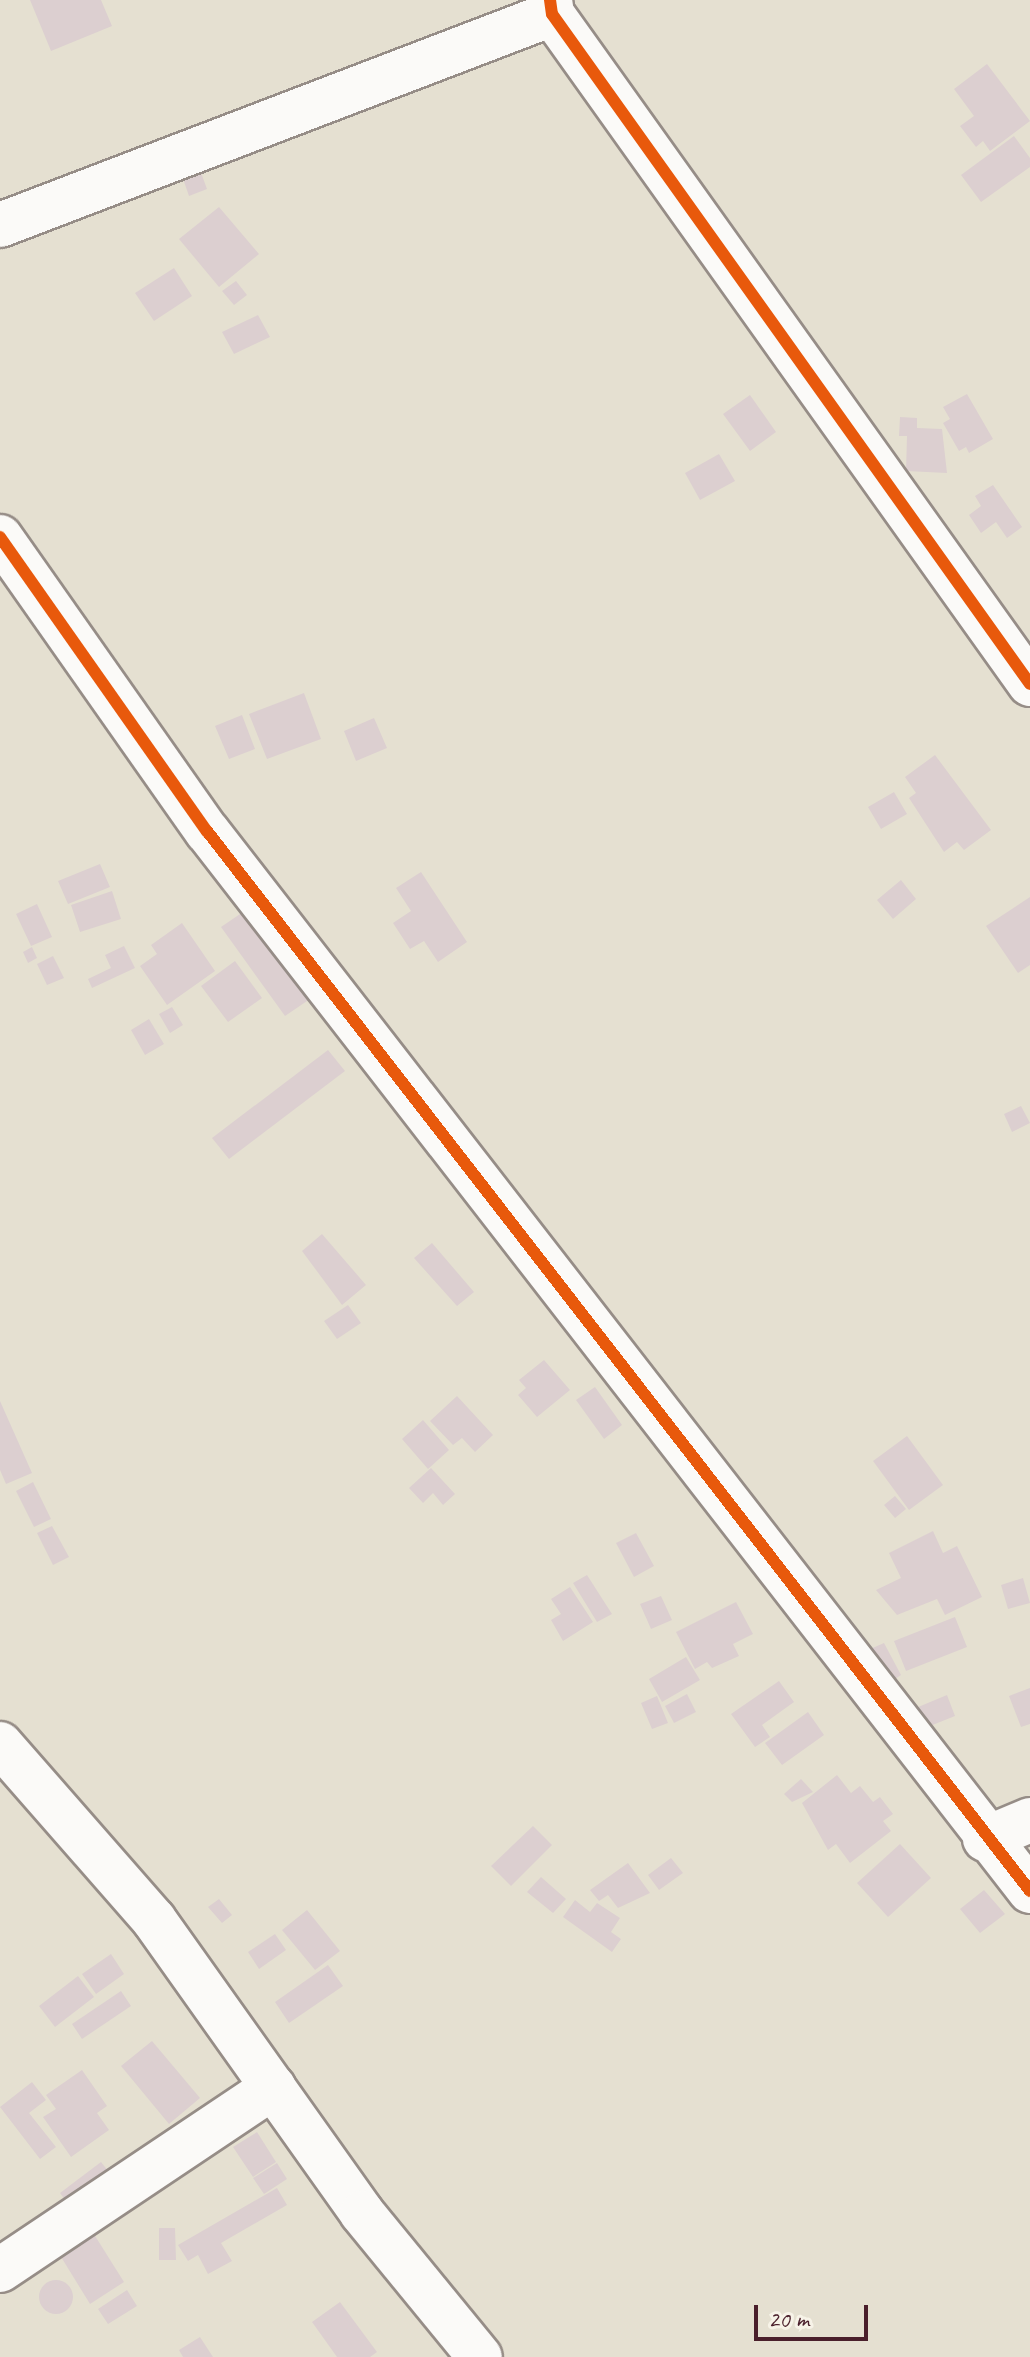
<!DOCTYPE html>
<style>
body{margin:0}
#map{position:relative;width:1030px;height:2357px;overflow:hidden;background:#e5e0d1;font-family:Caveat,sans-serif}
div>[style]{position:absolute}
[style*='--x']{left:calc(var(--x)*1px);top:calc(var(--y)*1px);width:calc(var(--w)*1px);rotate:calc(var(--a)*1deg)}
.building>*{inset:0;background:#dccfd0}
.round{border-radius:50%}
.roads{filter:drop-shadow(2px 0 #968d87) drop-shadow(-2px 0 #968d87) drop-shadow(0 2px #968d87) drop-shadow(0 -2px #968d87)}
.street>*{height:44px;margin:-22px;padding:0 22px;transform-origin:22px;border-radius:22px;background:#fbfaf8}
.cycleway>*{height:12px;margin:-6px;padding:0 6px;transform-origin:6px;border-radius:6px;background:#e8590c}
span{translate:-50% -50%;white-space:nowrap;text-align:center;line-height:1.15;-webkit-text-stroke:7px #f7f3e8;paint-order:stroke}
.scale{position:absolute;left:754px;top:2305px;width:114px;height:36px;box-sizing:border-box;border:4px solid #4a1f2b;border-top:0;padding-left:10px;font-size:24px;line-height:28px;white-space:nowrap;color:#4a1f2b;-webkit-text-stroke:6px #f7f3e8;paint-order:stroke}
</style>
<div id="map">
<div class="building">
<i style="clip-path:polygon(30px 0,101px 0,112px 26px,51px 51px)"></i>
<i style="clip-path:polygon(987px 64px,1030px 121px,990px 151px,983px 141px,976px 147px,960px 126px,974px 116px,954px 89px)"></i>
<i style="clip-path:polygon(1014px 136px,1030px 158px,1030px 167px,981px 202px,961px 175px)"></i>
<i style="clip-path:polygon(199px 167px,207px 189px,189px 196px,181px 173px)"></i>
<i style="clip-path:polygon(219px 207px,259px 254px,219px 287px,179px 239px)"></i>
<i style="clip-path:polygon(174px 268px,192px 296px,154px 321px,135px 293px)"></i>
<i style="clip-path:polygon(236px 281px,247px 295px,234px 305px,222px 291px)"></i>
<i style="clip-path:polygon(258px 315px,270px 337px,234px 354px,222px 332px)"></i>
<i style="clip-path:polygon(967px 394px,993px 439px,969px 453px,966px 447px,959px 451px,943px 423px,950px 419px,943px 407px)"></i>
<i style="clip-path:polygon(750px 395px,776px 432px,750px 451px,723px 414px)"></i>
<i style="clip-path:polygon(900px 417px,917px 418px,917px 428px,942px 429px,947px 473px,906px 471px,907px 436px,899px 436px)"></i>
<i style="clip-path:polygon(719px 454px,735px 481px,700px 500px,685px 473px)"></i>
<i style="clip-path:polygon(993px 485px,1022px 527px,1007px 538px,996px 522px,981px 533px,969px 515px,981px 506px,975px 496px)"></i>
<i style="clip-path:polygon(304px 693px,321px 739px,267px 759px,249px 714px)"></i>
<i style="clip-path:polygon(242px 715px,255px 749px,229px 759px,215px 726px)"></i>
<i style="clip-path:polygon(374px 718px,387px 748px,356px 761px,344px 731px)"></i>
<i style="clip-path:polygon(935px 755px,991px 830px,964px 850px,957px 842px,944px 852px,909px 798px,916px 793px,905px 777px)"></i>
<i style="clip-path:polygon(894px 792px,907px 814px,881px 829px,868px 807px)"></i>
<i style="clip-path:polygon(100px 864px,110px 887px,68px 904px,58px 881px)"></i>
<i style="clip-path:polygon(421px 872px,467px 942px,438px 962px,424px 941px,410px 949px,393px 923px,411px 911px,396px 888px)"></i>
<i style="clip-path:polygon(901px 880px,916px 899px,893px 919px,877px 900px)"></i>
<i style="clip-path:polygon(112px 891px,121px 919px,80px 932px,71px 905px)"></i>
<i style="clip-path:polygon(1030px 897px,1030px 965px,1018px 973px,986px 926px)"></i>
<i style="clip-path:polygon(37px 904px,52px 937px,31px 946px,16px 914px)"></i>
<i style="clip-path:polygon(246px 910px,310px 999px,285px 1016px,221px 927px)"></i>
<i style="clip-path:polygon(182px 923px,215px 971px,167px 1005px,140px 966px,157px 954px,151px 945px)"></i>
<i style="clip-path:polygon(124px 946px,135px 968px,92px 988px,88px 979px,111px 968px,105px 955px)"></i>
<i style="clip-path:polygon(32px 947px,37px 958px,28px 963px,23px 952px)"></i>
<i style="clip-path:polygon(53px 956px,64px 978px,47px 985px,37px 964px)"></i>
<i style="clip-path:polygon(235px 961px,262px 998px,228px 1022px,201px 986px)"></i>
<i style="clip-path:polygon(172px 1007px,183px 1025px,170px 1033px,159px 1014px)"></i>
<i style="clip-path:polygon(149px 1019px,164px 1044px,145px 1055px,131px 1030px)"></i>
<i style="clip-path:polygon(328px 1050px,345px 1071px,229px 1159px,212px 1138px)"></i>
<i style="clip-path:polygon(1021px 1106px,1030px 1123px,1012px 1132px,1004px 1114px)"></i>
<i style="clip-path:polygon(322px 1234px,366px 1285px,342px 1305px,302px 1251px)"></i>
<i style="clip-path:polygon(432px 1243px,474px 1292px,457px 1306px,414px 1258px)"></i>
<i style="clip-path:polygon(348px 1305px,361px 1323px,337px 1339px,324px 1321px)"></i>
<i style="clip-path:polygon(544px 1360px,570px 1390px,537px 1417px,518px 1395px,526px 1388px,519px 1380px)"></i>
<i style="clip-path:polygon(595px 1387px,622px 1425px,604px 1439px,576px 1400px)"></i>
<i style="clip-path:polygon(457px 1396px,493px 1435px,475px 1452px,462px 1438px,453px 1445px,430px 1421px)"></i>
<i style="clip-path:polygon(0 1401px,32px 1473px,6px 1484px,0 1470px)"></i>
<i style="clip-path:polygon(423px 1420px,449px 1450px,428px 1469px,402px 1439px)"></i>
<i style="clip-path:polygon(907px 1436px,943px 1485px,909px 1510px,873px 1461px)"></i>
<i style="clip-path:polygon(431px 1468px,455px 1494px,443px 1505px,433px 1493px,423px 1503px,409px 1488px)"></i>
<i style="clip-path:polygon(33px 1482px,51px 1519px,34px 1527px,16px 1491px)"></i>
<i style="clip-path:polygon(895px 1496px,906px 1509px,895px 1518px,884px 1505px)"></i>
<i style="clip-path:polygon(52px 1526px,69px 1557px,53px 1565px,37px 1533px)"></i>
<i style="clip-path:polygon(933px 1531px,943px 1553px,957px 1546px,982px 1597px,945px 1615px,937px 1599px,897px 1615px,876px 1590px,901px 1578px,889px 1553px)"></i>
<i style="clip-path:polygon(636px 1533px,654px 1566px,634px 1577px,616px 1543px)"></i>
<i style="clip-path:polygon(587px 1575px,612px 1614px,597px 1622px,573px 1583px)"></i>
<i style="clip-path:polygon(1023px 1578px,1030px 1603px,1008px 1609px,1001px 1585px)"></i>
<i style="clip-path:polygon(570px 1587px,593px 1622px,563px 1641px,551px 1620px,561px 1614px,551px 1599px)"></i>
<i style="clip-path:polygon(661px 1596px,672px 1620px,651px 1629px,640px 1604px)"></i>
<i style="clip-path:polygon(736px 1602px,753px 1634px,733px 1644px,739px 1656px,712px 1668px,707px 1662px,695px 1669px,676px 1632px)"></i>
<i style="clip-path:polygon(955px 1617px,967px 1647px,906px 1671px,894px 1641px)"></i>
<i style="clip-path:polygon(884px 1643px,901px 1675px,889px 1683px,859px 1654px)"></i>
<i style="clip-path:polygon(686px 1657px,700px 1680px,662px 1702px,649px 1679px)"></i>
<i style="clip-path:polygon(779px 1681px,794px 1702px,762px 1725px,770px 1737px,755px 1747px,731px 1714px)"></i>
<i style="clip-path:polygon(1030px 1688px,1030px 1724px,1021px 1727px,1009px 1696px)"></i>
<i style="clip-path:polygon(687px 1694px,696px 1712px,674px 1723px,665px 1706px)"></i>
<i style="clip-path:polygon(947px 1695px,955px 1716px,920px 1730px,911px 1710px)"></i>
<i style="clip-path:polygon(657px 1696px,668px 1723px,652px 1729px,641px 1703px)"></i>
<i style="clip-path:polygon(808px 1712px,824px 1735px,782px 1765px,765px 1743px)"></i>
<i style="clip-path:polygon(837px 1775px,851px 1793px,860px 1786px,873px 1802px,880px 1797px,893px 1814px,883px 1821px,891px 1831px,850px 1863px,836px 1844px,828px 1850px,802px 1803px)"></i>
<i style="clip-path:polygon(801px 1779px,813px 1792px,792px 1802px,784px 1794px)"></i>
<i style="clip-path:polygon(533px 1826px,552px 1845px,511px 1886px,491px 1866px)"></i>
<i style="clip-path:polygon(900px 1844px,931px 1878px,888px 1917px,857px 1883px)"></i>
<i style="clip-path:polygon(671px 1858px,683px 1873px,659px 1890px,648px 1875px)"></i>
<i style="clip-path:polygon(628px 1863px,650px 1893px,618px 1908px,608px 1895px,599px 1901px,590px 1890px)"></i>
<i style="clip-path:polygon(541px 1877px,566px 1899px,553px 1913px,527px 1892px)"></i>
<i style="clip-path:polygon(984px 1890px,1005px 1914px,980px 1933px,960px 1909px)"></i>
<i style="clip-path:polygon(219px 1899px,232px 1915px,222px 1923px,208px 1907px)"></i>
<i style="clip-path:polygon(575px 1900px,590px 1912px,597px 1903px,620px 1918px,611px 1932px,621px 1939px,612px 1952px,563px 1917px)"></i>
<i style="clip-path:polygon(307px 1910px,340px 1951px,315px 1970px,282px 1930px)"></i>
<i style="clip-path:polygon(275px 1934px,286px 1950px,259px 1969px,248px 1952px)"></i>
<i style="clip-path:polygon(111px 1954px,124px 1974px,96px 1994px,82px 1974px)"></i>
<i style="clip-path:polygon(328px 1965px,343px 1986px,289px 2023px,275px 2002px)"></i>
<i style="clip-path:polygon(78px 1976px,94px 1997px,55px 2027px,39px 2006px)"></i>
<i style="clip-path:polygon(121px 1991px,131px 2006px,82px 2039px,72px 2024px)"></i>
<i style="clip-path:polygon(152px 2041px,200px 2098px,169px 2124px,121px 2066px)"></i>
<i style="clip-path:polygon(82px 2070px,107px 2106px,97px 2113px,109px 2130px,71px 2157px,43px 2117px,56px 2109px,46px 2095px)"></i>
<i style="clip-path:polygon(32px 2082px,46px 2100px,29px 2113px,56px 2147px,40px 2159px,0 2107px)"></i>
<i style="clip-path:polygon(257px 2132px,276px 2162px,253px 2177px,233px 2147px)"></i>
<i style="clip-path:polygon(101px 2162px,112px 2176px,71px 2208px,60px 2193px)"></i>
<i style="clip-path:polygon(277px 2163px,287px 2179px,264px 2194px,253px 2178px)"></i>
<i style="clip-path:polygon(277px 2188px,287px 2205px,221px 2243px,232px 2261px,208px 2274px,198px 2255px,188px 2261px,178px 2245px)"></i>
<i style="clip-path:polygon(159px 2228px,175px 2228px,176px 2260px,159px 2260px)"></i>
<i style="clip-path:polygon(92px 2231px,124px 2282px,90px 2304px,58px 2252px)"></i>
<i class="round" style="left:39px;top:2280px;width:34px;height:34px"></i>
<i style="clip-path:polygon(127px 2290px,137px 2306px,108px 2324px,98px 2309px)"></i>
<i style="clip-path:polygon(340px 2302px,377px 2352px,370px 2357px,337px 2357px,312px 2322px)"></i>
<i style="clip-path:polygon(200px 2337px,213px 2357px,183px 2357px,179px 2350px)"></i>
</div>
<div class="roads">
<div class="street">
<i style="--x:550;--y:0;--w:14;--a:82"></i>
<i style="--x:552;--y:14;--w:823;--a:54.49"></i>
<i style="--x:0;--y:225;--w:591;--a:-20.92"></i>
<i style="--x:0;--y:537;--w:360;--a:54.9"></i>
<i style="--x:207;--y:831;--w:1342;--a:52.17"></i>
<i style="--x:0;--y:1744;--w:234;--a:48.8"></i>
<i style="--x:154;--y:1920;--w:359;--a:54.6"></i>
<i style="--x:362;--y:2213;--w:186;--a:50.7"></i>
<i style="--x:985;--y:1839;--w:49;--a:-22.9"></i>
<i style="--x:0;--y:2270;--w:329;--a:-33.8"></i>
</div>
</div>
<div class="cycleway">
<i style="--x:550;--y:0;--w:14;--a:82"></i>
<i style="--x:552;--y:14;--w:823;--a:54.49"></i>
<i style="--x:0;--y:537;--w:360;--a:54.9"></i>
<i style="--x:207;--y:831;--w:1342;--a:52.17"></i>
</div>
<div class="scale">20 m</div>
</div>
